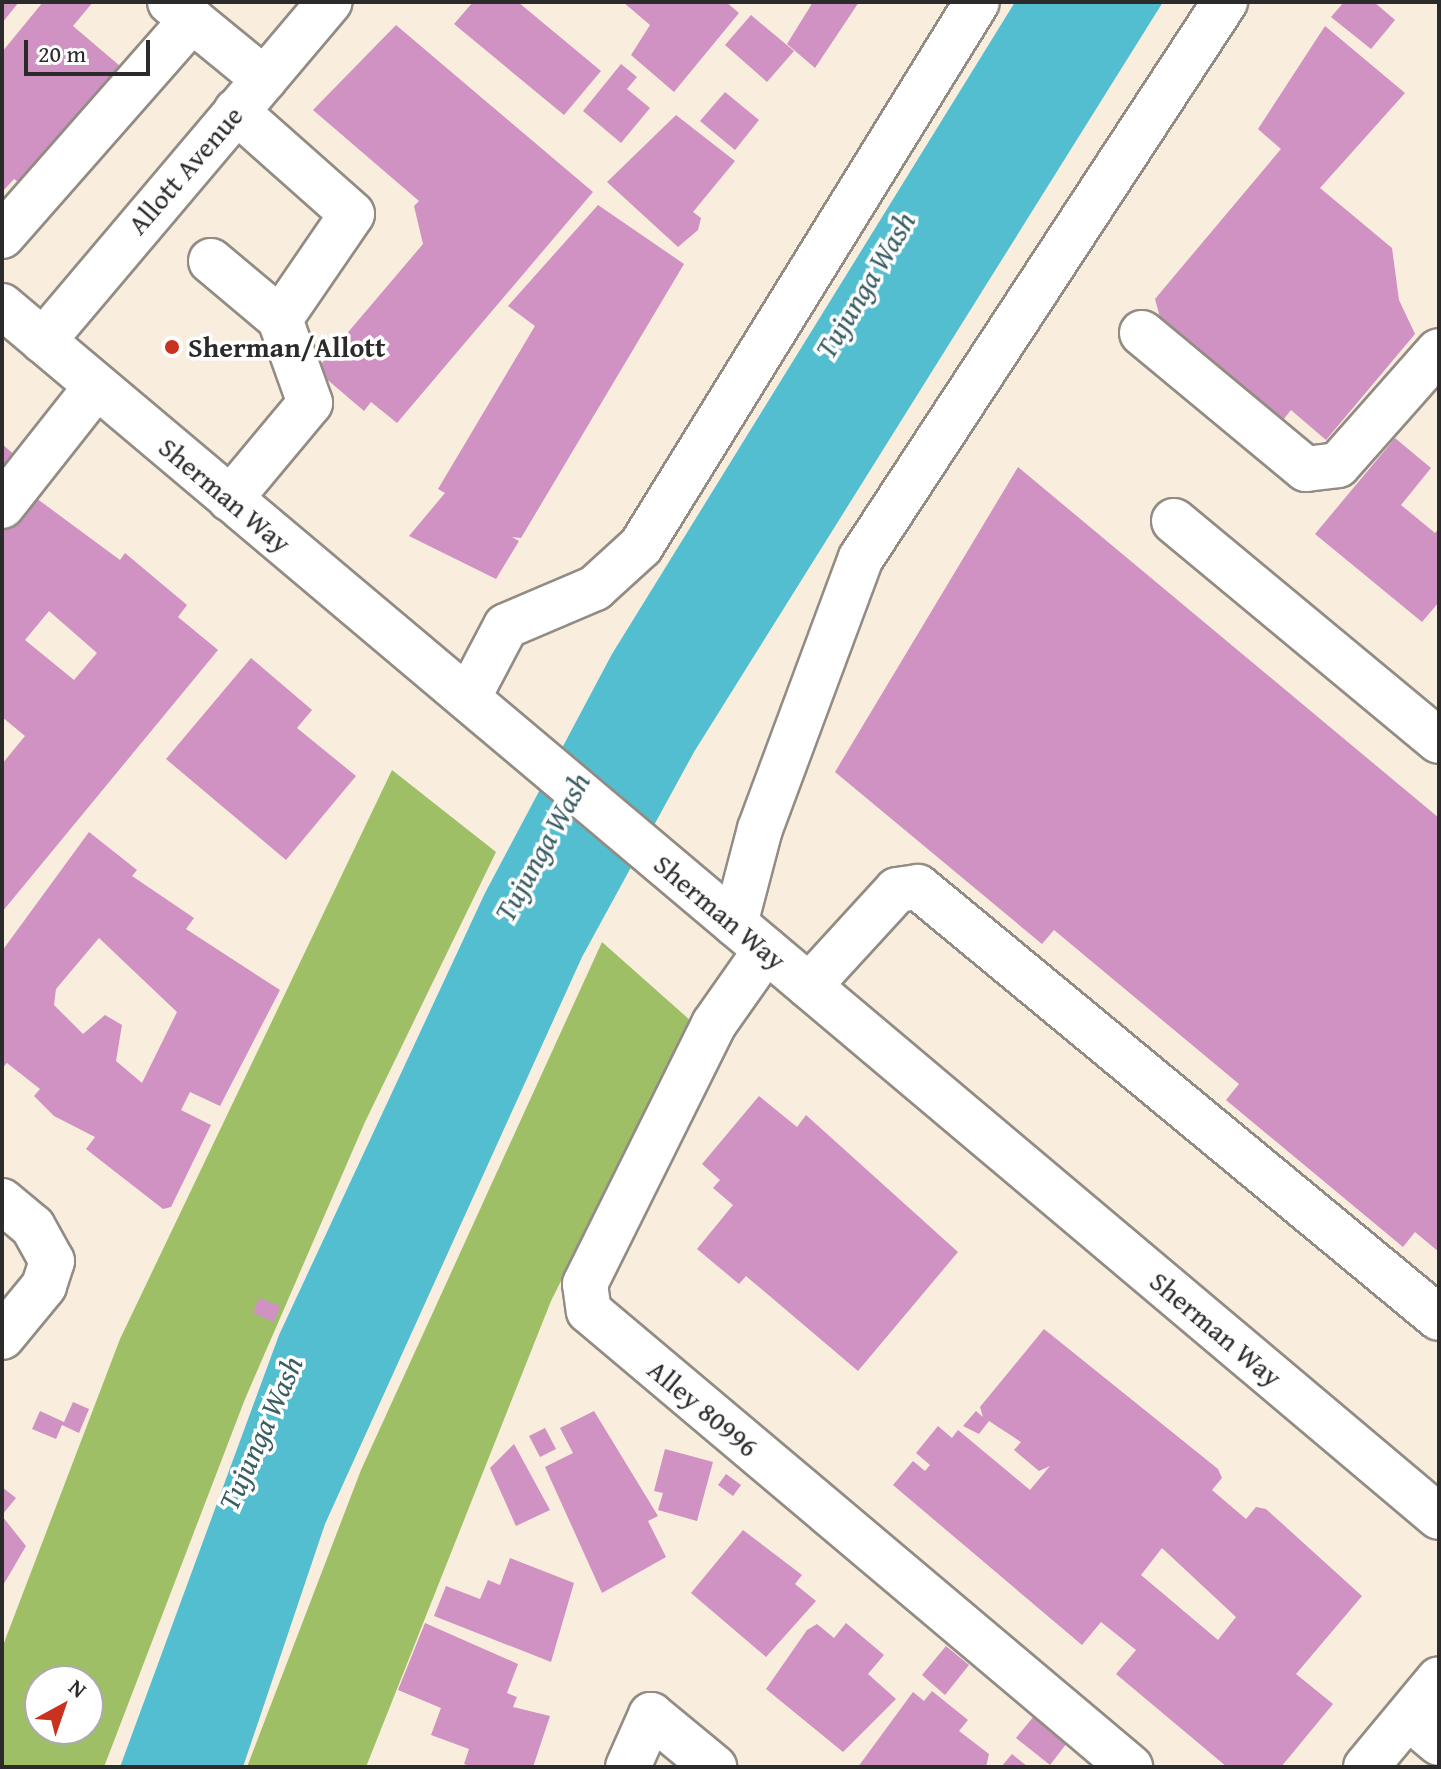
<!DOCTYPE html>
<style>
body{margin:0}
#map{position:relative;width:1441px;height:1769px;overflow:hidden;background:#f9eddd;font-family:"Gentium Book Plus",serif}
div>[style]{position:absolute}
[style*='--x']{left:calc(var(--x)*1px);top:calc(var(--y)*1px);width:calc(var(--w)*1px);rotate:calc(var(--a)*1deg)}
.green>*{inset:0;background:#9fbf67}
.water>*{inset:0;background:#53becf}
.building>*{inset:0;background:#d091c3}
.roads{filter:drop-shadow(2px 0 #928c84) drop-shadow(-2px 0 #928c84) drop-shadow(0 2px #928c84) drop-shadow(0 -2px #928c84)}
.minor>*{height:44px;margin:-22px;padding:0 22px;transform-origin:22px;border-radius:22px;background:#fff}
.major>*{height:44px;margin:-22px;padding:0 22px;transform-origin:22px;border-radius:22px;background:#fff}
.dots>*{width:22px;height:22px;translate:-50% -50%;box-sizing:border-box;border:4px solid #fff;border-radius:50%}
span{translate:-50% -50%;white-space:nowrap;text-align:center;line-height:1.15;-webkit-text-stroke:7px #fff;paint-order:stroke}
.street-label{font-size:28px;color:#2b2b2b}
.poi-label{font-size:28px;color:#2b2b2b;font-weight:700}
.left{translate:0 -50%;text-align:left}
.water-label{font-size:30px;color:#395e64;font-style:italic}
.frame{position:absolute;inset:0;border:4px solid #2b2b2b;pointer-events:none}
.north{position:absolute;left:24px;top:1665px;width:80px;height:80px;box-sizing:border-box;background:#fff;border:2px solid #aaa;border-radius:50%;rotate:40deg;font-size:22px;font-weight:700;line-height:32px;text-align:center;color:#2b2b2b}
.north::after{content:'';display:block;margin:auto;width:28px;height:36px;background:#c8321e;clip-path:polygon(50% 0,100% 100%,50% 72%,0 100%)}
.scale{position:absolute;left:24px;top:40px;width:126px;height:36px;box-sizing:border-box;border:4px solid #2b2b2b;border-top:0;padding-left:10px;font-size:24px;line-height:28px;white-space:nowrap;color:#2b2b2b;-webkit-text-stroke:6px #fff;paint-order:stroke}
</style>
<div id="map">
<div class="green">
<i style="clip-path:polygon(evenodd,392px 770px,496px 852px,365px 1122px,245px 1399px,104px 1767px,2px 1767px,2px 1648px,120px 1339px,392px 770px,40px 1681px,88px 1681px,88px 1729px,40px 1729px,40px 1681px)"></i>
<i style="clip-path:polygon(602px 942px,691px 1021px,551px 1301px,366px 1767px,247px 1767px,361px 1470px)"></i>
</div>
<div class="water">
<i style="clip-path:polygon(1015px 2px,1163px 2px,694px 752px,582px 957px,325px 1524px,243px 1767px,120px 1767px,279px 1335px,485px 893px,612px 654px)"></i>
</div>
<div class="building">
<i style="clip-path:polygon(2px 2px,19px 2px,2px 23px)"></i>
<i style="clip-path:polygon(43px 2px,93px 2px,73px 26px,120px 66px,21px 184px,14px 179px,2px 192px,2px 52px)"></i>
<i style="clip-path:polygon(473px 2px,518px 2px,601px 71px,564px 115px,454px 24px)"></i>
<i style="clip-path:polygon(623px 2px,726px 2px,739px 13px,674px 92px,631px 55px,650px 25px)"></i>
<i style="clip-path:polygon(813px 2px,859px 2px,815px 68px,787px 44px)"></i>
<i style="clip-path:polygon(1344px 2px,1374px 2px,1395px 20px,1371px 49px,1331px 17px)"></i>
<i style="clip-path:polygon(751px 15px,794px 51px,767px 82px,725px 45px)"></i>
<i style="clip-path:polygon(396px 25px,593px 192px,397px 423px,371px 402px,364px 411px,316px 370px,423px 244px,414px 206px,419px 201px,313px 110px)"></i>
<i style="clip-path:polygon(1325px 26px,1405px 93px,1320px 188px,1392px 248px,1399px 300px,1415px 334px,1326px 440px,1291px 410px,1279px 425px,1163px 328px,1155px 299px,1281px 149px,1258px 129px)"></i>
<i style="clip-path:polygon(621px 64px,637px 77px,627px 89px,650px 108px,621px 143px,583px 111px)"></i>
<i style="clip-path:polygon(725px 92px,759px 120px,735px 150px,700px 121px)"></i>
<i style="clip-path:polygon(676px 115px,735px 161px,693px 212px,701px 218px,698px 230px,678px 247px,607px 182px)"></i>
<i style="clip-path:polygon(598px 205px,684px 264px,521px 538px,512px 537px,519px 541px,496px 579px,409px 536px,445px 493px,438px 489px,535px 326px,508px 306px)"></i>
<i style="clip-path:polygon(1395px 438px,1431px 468px,1401px 505px,1435px 533px,1439px 528px,1439px 602px,1422px 622px,1315px 534px)"></i>
<i style="clip-path:polygon(2px 444px,17px 457px,2px 475px)"></i>
<i style="clip-path:polygon(1018px 467px,1439px 818px,1439px 1252px,1415px 1232px,1403px 1247px,1226px 1100px,1239px 1084px,1054px 930px,1042px 944px,835px 772px)"></i>
<i style="clip-path:polygon(evenodd,32px 495px,120px 560px,125px 553px,187px 605px,178px 617px,218px 650px,2px 912px,2px 764px,25px 736px,2px 717px,2px 531px,32px 495px,49px 611px,97px 653px,74px 680px,25px 640px,49px 611px)"></i>
<i style="clip-path:polygon(251px 658px,312px 710px,297px 728px,356px 776px,286px 860px,166px 759px)"></i>
<i style="clip-path:polygon(evenodd,89px 832px,137px 870px,132px 876px,194px 918px,186px 929px,280px 990px,220px 1106px,190px 1092px,181px 1110px,211px 1125px,171px 1207px,163px 1209px,86px 1149px,95px 1137px,54px 1116px,34px 1096px,40px 1089px,7px 1063px,2px 1068px,2px 951px,89px 832px,99px 938px,177px 1012px,142px 1083px,116px 1061px,122px 1025px,105px 1015px,83px 1034px,54px 1005px,56px 989px,99px 938px)"></i>
<i style="clip-path:polygon(759px 1096px,797px 1127px,806px 1115px,958px 1252px,858px 1371px,746px 1276px,739px 1284px,697px 1249px,733px 1205px,713px 1188px,720px 1180px,702px 1164px)"></i>
<i style="clip-path:polygon(259px 1298px,280px 1306px,274px 1322px,253px 1313px)"></i>
<i style="clip-path:polygon(evenodd,1044px 1329px,1218px 1469px,1222px 1478px,1212px 1490px,1246px 1519px,1256px 1507px,1266px 1509px,1362px 1596px,1296px 1674px,1333px 1704px,1281px 1767px,1227px 1767px,1116px 1674px,1136px 1650px,1101px 1622px,1082px 1645px,893px 1485px,913px 1461px,925px 1471px,930px 1465px,916px 1453px,938px 1426px,952px 1438px,958px 1430px,1030px 1490px,1050px 1466px,1039px 1471px,1014px 1450px,1021px 1442px,989px 1421px,979px 1434px,963px 1426px,976px 1411px,983px 1417px,980px 1407px,1044px 1329px,1162px 1548px,1236px 1617px,1218px 1640px,1141px 1575px,1162px 1548px)"></i>
<i style="clip-path:polygon(73px 1402px,89px 1409px,79px 1433px,62px 1425px,56px 1439px,32px 1429px,40px 1411px,64px 1422px)"></i>
<i style="clip-path:polygon(594px 1411px,658px 1516px,648px 1521px,666px 1557px,602px 1593px,545px 1467px,573px 1453px,560px 1428px)"></i>
<i style="clip-path:polygon(545px 1428px,556px 1449px,540px 1457px,529px 1436px)"></i>
<i style="clip-path:polygon(514px 1444px,550px 1510px,516px 1526px,490px 1468px)"></i>
<i style="clip-path:polygon(665px 1449px,713px 1462px,697px 1521px,658px 1510px,663px 1493px,654px 1491px)"></i>
<i style="clip-path:polygon(726px 1474px,741px 1485px,733px 1496px,718px 1485px)"></i>
<i style="clip-path:polygon(2px 1487px,16px 1498px,2px 1515px)"></i>
<i style="clip-path:polygon(2px 1516px,26px 1546px,2px 1587px)"></i>
<i style="clip-path:polygon(743px 1530px,802px 1575px,795px 1584px,816px 1601px,766px 1657px,691px 1593px)"></i>
<i style="clip-path:polygon(510px 1558px,574px 1583px,551px 1662px,434px 1616px,446px 1586px,480px 1599px,488px 1580px,500px 1585px)"></i>
<i style="clip-path:polygon(425px 1623px,518px 1664px,507px 1693px,517px 1697px,513px 1707px,550px 1716px,533px 1767px,473px 1767px,464px 1764px,469px 1749px,431px 1735px,441px 1708px,398px 1690px)"></i>
<i style="clip-path:polygon(846px 1623px,884px 1655px,868px 1674px,896px 1699px,843px 1752px,766px 1689px,807px 1630px,817px 1624px,834px 1638px)"></i>
<i style="clip-path:polygon(946px 1646px,969px 1665px,945px 1695px,922px 1675px)"></i>
<i style="clip-path:polygon(932px 1691px,968px 1720px,959px 1731px,989px 1754px,986px 1767px,858px 1767px,913px 1692px,924px 1701px)"></i>
<i style="clip-path:polygon(1034px 1716px,1067px 1743px,1050px 1765px,1016px 1738px)"></i>
<i style="clip-path:polygon(1012px 1754px,1028px 1767px,1001px 1767px)"></i>
</div>
<div class="roads">
<div class="minor">
<i style="--x:170;--y:2;--w:122;--a:39.3"></i>
<i style="--x:2;--y:236;--w:288;--a:-48.7"></i>
<i style="--x:211;--y:261;--w:90;--a:40"></i>
<i style="--x:1142;--y:333;--w:213;--a:39.7"></i>
<i style="--x:1306;--y:469;--w:32;--a:-7"></i>
<i style="--x:1338;--y:465;--w:152;--a:-48.5"></i>
<i style="--x:43;--y:341;--w:444;--a:-49.8"></i>
<i style="--x:230;--y:499;--w:125;--a:-50.2"></i>
<i style="--x:310;--y:403;--w:89;--a:-109.7"></i>
<i style="--x:280;--y:319;--w:127;--a:-55.6"></i>
<i style="--x:352;--y:214;--w:155;--a:-138.4"></i>
<i style="--x:2;--y:506;--w:152;--a:-51.7"></i>
<i style="--x:1174;--y:521;--w:344;--a:39.7"></i>
<i style="--x:468;--y:698;--w:81;--a:-62.2"></i>
<i style="--x:506;--y:626;--w:97;--a:-23.1"></i>
<i style="--x:595;--y:588;--w:62;--a:-42.4"></i>
<i style="--x:641;--y:546;--w:639;--a:-58.3"></i>
<i style="--x:735;--y:924;--w:98;--a:-75.3"></i>
<i style="--x:760;--y:829;--w:289;--a:-69.6"></i>
<i style="--x:861;--y:558;--w:665;--a:-56.79"></i>
<i style="--x:766;--y:950;--w:90;--a:125.1"></i>
<i style="--x:714;--y:1024;--w:290;--a:116.4"></i>
<i style="--x:585;--y:1284;--w:27;--a:82"></i>
<i style="--x:589;--y:1311;--w:708;--a:40.13"></i>
<i style="--x:809;--y:986;--w:130;--a:-47.5"></i>
<i style="--x:897;--y:890;--w:21;--a:-8"></i>
<i style="--x:918;--y:887;--w:676;--a:39.6"></i>
<i style="--x:2;--y:1201;--w:40;--a:40"></i>
<i style="--x:33;--y:1227;--w:39;--a:61"></i>
<i style="--x:52;--y:1261;--w:26;--a:108"></i>
<i style="--x:44;--y:1286;--w:66;--a:129.5"></i>
<i style="--x:1408;--y:1717;--w:40;--a:40"></i>
<i style="--x:628;--y:1767;--w:57;--a:-66.1"></i>
<i style="--x:651;--y:1715;--w:82;--a:39.5"></i>
<i style="--x:1366;--y:1767;--w:114;--a:-50.3"></i>
</div>
<div class="major">
<i style="--x:2;--y:306;--w:1879;--a:40.12"></i>
</div>
</div>
<div class="dots">
<i style="left:172px;top:347px;background:#c8321e"></i>
</div>
<div class="street-label">
<span style="left:185px;top:170px;rotate:-49deg">Allott Avenue</span>
<span style="left:225px;top:495px;rotate:40deg">Sherman Way</span>
<span style="left:720px;top:912px;rotate:40deg">Sherman Way</span>
<span style="left:1216px;top:1329px;rotate:40deg">Sherman Way</span>
<span style="left:703px;top:1408px;rotate:40deg">Alley 80996</span>
</div>
<div class="poi-label">
<span class="left" style="left:188px;top:347px">Sherman/Allott</span>
</div>
<div class="water-label">
<span style="left:865px;top:285px;rotate:-59deg">Tujunga Wash</span>
<span style="left:542px;top:847px;rotate:-61deg">Tujunga Wash</span>
<span style="left:260px;top:1433px;rotate:-66deg">Tujunga Wash</span>
</div>
<div class="frame"></div>
<div class="north">N</div>
<div class="scale">20 m</div>
</div>
